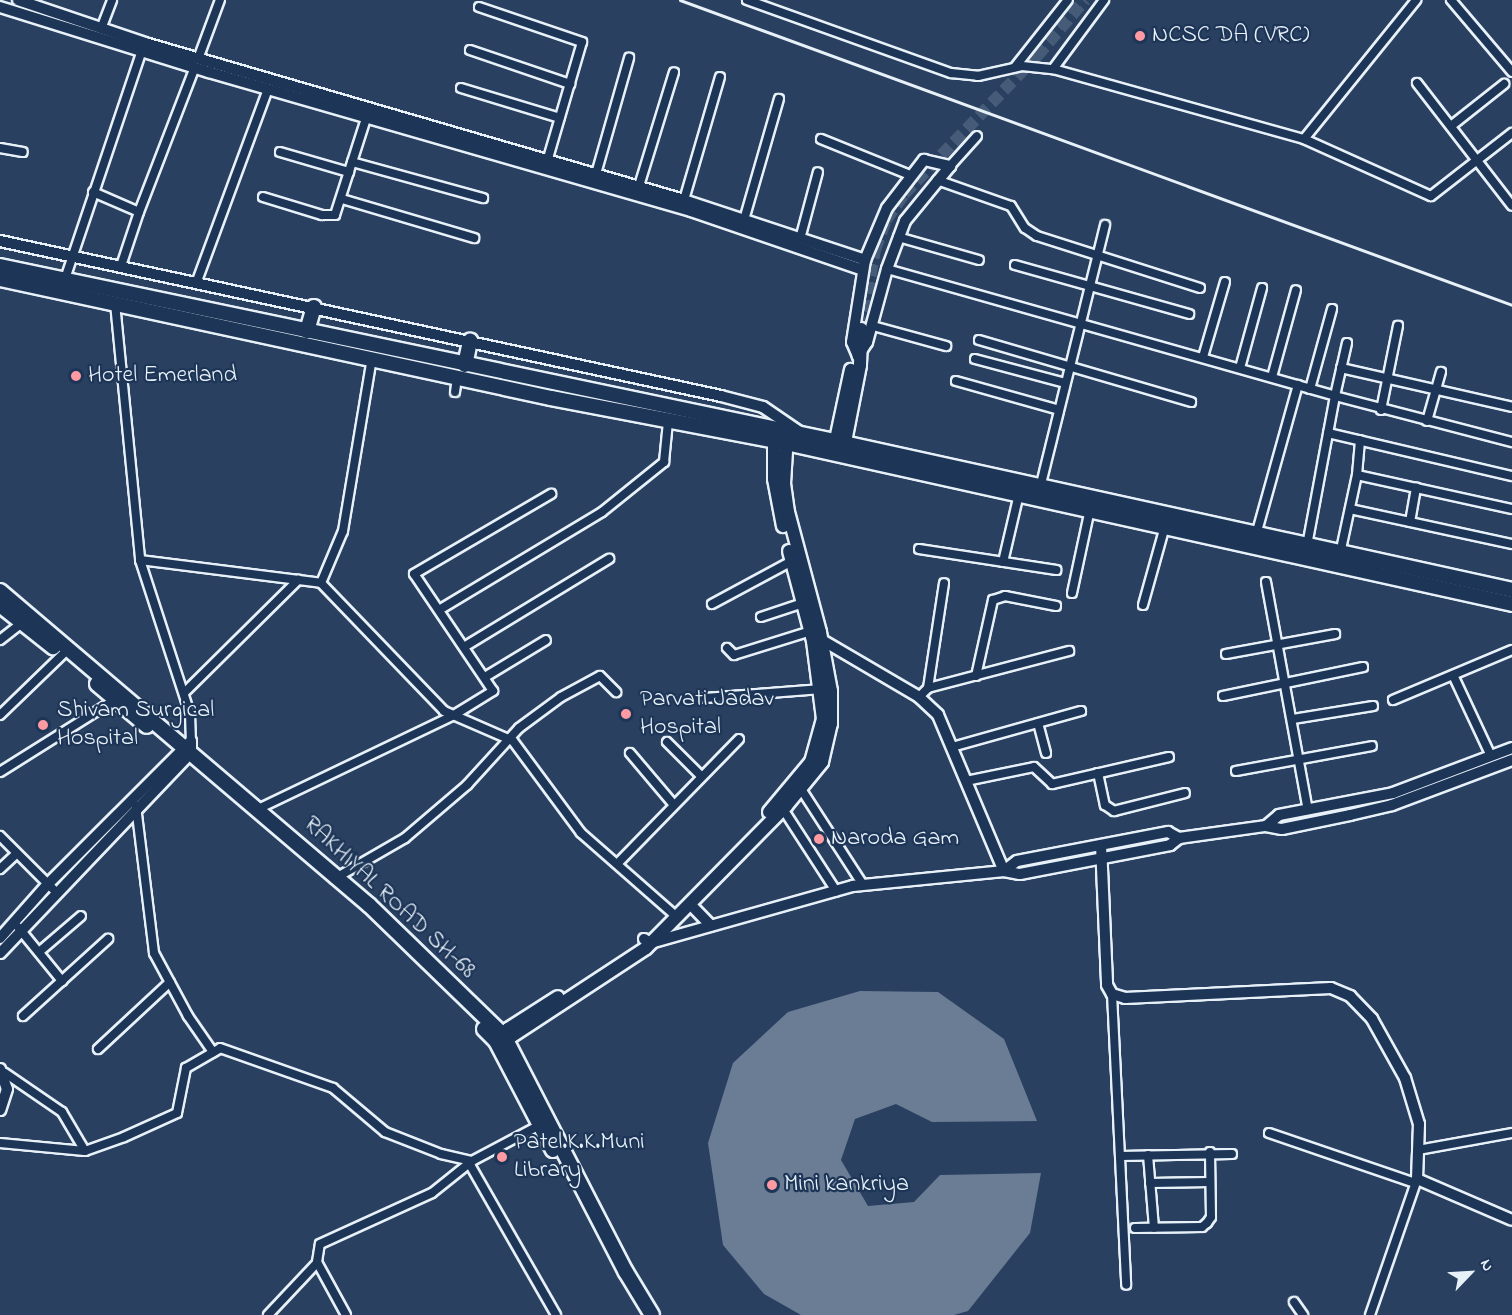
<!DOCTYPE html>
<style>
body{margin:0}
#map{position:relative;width:1512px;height:1315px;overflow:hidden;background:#294061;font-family:"Indie Flower",sans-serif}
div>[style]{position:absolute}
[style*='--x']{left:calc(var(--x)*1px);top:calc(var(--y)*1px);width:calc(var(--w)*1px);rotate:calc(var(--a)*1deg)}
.water>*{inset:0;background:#6b7c95}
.secondary-tunnel>*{height:12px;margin-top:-6px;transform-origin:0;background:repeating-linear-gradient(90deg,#465b78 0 12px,transparent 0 18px)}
.roads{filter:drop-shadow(2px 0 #e8f1f8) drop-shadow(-2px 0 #e8f1f8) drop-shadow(0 2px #e8f1f8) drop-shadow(0 -2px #e8f1f8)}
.minor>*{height:8px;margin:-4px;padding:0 4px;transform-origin:4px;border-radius:4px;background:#1d3557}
.tertiary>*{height:10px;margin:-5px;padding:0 5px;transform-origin:5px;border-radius:5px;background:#1d3557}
.secondary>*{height:12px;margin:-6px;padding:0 6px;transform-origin:6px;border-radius:6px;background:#1d3557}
.primary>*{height:14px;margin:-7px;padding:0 7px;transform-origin:7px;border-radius:7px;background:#1d3557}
.rail>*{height:3px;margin:-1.5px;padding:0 1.5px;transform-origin:1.5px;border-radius:1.5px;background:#e8f1f8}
.dots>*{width:16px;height:16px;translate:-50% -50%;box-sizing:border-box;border:3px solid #1d3557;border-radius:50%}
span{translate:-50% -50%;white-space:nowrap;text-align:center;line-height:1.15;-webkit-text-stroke:4.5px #1d3557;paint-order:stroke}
.poi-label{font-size:24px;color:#e8f1f8}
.left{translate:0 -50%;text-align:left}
.street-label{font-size:24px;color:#e8f1f8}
.north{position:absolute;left:1440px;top:1243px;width:60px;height:60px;-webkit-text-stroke:4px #1d3557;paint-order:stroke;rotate:65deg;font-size:16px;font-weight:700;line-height:24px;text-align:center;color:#e8f1f8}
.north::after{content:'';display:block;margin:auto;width:21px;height:27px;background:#e8f1f8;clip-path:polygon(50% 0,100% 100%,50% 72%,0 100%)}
</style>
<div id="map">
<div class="water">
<i style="clip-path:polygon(860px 991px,938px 992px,1004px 1039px,1037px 1121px,932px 1122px,896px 1104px,855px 1119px,841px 1160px,868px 1206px,914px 1202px,940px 1175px,1041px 1173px,1030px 1233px,968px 1311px,954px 1315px,801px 1315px,764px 1294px,723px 1245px,708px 1143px,733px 1063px,788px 1012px)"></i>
</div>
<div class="secondary-tunnel">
<i style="--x:861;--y:329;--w:80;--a:-80"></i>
<i style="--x:875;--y:250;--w:32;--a:-70"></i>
<i style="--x:886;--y:220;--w:32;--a:-55"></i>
<i style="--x:904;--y:194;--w:192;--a:-46.1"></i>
<i style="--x:1037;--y:56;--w:74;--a:-49.4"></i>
</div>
<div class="roads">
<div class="minor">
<i style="--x:747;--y:0;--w:217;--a:19.7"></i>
<i style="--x:951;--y:73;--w:27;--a:6"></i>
<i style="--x:978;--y:76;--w:45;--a:-12.8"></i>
<i style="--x:1022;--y:66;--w:31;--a:6"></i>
<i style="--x:1053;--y:69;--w:261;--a:15.6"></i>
<i style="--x:1304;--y:139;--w:179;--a:-51.1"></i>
<i style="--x:1451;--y:0;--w:94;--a:49.7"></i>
<i style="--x:479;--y:7;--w:109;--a:18.8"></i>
<i style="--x:582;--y:42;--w:128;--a:106.3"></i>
<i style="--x:101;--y:29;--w:31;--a:-69"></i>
<i style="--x:470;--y:50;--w:106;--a:18.8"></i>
<i style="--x:198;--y:59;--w:63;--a:-69.6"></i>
<i style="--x:1015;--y:67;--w:85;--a:-51.7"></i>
<i style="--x:1053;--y:69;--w:86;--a:-53.5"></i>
<i style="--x:1417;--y:83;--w:155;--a:52.3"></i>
<i style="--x:461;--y:88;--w:103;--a:16.9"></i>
<i style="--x:1451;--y:126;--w:68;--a:-38.4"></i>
<i style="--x:821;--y:139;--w:96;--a:22"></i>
<i style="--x:1304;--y:139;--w:139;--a:24.2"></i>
<i style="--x:1431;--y:196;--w:103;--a:-37.9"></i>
<i style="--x:0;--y:148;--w:23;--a:10"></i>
<i style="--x:280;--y:152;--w:72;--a:16.2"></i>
<i style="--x:352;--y:162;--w:136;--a:15.4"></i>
<i style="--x:950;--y:166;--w:40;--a:-48"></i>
<i style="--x:596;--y:174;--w:121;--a:-74.1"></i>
<i style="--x:937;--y:180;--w:78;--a:19.4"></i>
<i style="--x:1011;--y:206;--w:26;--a:58"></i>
<i style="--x:1025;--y:228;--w:14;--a:34"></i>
<i style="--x:1037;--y:236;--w:171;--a:17.7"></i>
<i style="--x:639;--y:186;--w:119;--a:-72.9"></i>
<i style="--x:93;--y:192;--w:50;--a:23.5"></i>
<i style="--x:139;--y:212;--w:155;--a:-68.9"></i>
<i style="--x:263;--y:197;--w:62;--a:17"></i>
<i style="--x:322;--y:215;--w:13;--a:0"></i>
<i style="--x:335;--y:215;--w:108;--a:-72.2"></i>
<i style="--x:342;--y:199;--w:138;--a:16.5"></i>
<i style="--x:684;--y:200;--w:128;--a:-73.7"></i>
<i style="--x:744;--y:220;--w:126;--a:-73.9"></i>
<i style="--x:898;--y:237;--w:84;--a:15.9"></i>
<i style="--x:800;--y:239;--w:69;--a:-75"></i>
<i style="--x:1015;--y:265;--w:181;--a:15.7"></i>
<i style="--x:121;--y:266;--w:57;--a:-71.6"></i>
<i style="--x:887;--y:269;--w:466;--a:15.8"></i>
<i style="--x:1335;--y:396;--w:153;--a:100.6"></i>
<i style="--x:65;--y:279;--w:245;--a:-71.4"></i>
<i style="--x:197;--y:281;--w:205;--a:-69.7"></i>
<i style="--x:115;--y:303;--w:258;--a:84.4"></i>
<i style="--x:140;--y:560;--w:162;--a:72"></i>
<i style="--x:190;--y:714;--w:27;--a:88"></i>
<i style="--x:873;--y:326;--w:76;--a:15.3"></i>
<i style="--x:979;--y:340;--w:221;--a:16.3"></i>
<i style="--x:1347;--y:343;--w:54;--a:102.8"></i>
<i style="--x:1335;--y:396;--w:183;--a:14.6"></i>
<i style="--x:1203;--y:357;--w:78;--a:-73.7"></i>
<i style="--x:975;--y:359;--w:93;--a:14.9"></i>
<i style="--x:1240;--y:368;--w:83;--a:-74.6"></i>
<i style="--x:1341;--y:368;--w:175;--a:12.8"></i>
<i style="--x:1272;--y:377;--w:90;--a:-74.6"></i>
<i style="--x:956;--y:381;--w:107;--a:15.7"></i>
<i style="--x:1310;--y:389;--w:83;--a:-74.6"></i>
<i style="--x:455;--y:392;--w:15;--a:-82"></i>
<i style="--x:1381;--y:410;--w:86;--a:-78.6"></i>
<i style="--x:1427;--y:421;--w:51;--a:-74.1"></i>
<i style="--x:1328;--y:433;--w:189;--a:13.2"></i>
<i style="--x:1357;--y:475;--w:159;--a:12.4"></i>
<i style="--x:1040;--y:488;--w:271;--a:-76.1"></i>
<i style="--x:1350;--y:509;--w:166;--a:12.2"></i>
<i style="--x:1410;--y:522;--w:35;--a:-80"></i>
<i style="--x:1256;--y:535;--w:156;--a:-74.4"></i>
<i style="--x:919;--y:549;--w:139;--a:8.7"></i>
<i style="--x:1340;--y:554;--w:81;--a:-77.9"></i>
<i style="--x:1357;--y:475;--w:35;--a:-85"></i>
<i style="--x:140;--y:560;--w:182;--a:7.2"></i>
<i style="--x:321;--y:583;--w:178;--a:46.1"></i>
<i style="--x:444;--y:711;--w:75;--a:23.5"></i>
<i style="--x:513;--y:741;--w:114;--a:53.5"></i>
<i style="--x:581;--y:833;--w:128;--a:41.2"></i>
<i style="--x:1003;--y:562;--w:70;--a:-76.8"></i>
<i style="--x:1266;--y:582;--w:232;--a:79.6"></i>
<i style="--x:321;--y:583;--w:56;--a:-67.1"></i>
<i style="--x:343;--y:531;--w:176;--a:-80.5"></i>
<i style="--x:1072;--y:593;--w:86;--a:-77.9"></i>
<i style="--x:712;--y:604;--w:91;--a:-28.3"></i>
<i style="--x:1143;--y:605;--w:82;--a:-74.4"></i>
<i style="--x:439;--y:610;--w:190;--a:-31"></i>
<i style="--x:602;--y:512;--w:80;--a:-38.9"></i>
<i style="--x:664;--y:462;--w:40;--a:-84.3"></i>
<i style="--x:761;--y:617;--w:44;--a:-18.4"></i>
<i style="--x:0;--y:640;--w:28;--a:-38"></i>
<i style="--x:464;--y:647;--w:170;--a:-31.3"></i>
<i style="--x:727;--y:648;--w:10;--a:45"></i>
<i style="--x:734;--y:655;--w:81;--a:-17.3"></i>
<i style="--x:1226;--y:654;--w:111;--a:-10.4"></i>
<i style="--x:1453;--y:675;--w:89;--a:64.9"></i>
<i style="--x:976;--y:676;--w:78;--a:-77.4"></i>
<i style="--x:993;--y:600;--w:13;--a:-18"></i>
<i style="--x:1005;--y:596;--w:52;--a:11.1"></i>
<i style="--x:485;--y:677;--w:71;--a:-31.2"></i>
<i style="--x:928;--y:688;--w:106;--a:-81.3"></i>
<i style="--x:184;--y:693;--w:161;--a:-44.7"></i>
<i style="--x:1223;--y:696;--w:143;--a:-11.7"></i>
<i style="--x:919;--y:697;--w:13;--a:-45"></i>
<i style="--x:928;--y:688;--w:146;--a:-14.7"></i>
<i style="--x:705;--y:698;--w:117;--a:-4.4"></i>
<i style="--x:1393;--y:700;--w:129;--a:-22.8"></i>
<i style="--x:0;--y:715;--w:88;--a:-44.1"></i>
<i style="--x:1293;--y:719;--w:81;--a:-9.2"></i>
<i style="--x:1038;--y:723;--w:31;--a:75"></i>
<i style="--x:667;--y:742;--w:48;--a:45"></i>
<i style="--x:952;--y:747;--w:134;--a:-15.6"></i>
<i style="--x:630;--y:753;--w:68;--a:49.8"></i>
<i style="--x:1236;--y:771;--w:138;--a:-10.4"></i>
<i style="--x:0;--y:772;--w:136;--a:-32.1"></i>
<i style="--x:1098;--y:773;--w:33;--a:78"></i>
<i style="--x:1105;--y:805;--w:11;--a:34"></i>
<i style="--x:1114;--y:811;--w:73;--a:-14.2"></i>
<i style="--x:966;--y:781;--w:69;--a:-11.6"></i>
<i style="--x:1034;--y:767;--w:25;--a:43"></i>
<i style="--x:1052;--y:784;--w:120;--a:-13"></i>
<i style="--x:801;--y:789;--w:114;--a:57.1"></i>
<i style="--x:136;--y:806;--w:148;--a:83"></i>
<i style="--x:154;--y:953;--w:72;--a:61.6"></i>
<i style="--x:188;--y:1016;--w:44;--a:55.2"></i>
<i style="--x:258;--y:809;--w:217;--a:-25.6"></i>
<i style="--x:454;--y:715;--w:46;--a:-31.6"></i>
<i style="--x:493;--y:691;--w:141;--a:-124"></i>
<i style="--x:414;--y:574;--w:159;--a:-30.3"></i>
<i style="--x:783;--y:809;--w:98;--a:57.1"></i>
<i style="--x:0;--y:836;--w:79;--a:45"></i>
<i style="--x:618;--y:863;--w:173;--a:-45.7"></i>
<i style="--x:0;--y:869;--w:22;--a:-43"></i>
<i style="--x:334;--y:879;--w:82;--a:-30"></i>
<i style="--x:405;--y:838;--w:82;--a:-40.5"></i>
<i style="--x:467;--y:785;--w:77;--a:-47.6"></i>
<i style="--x:519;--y:728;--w:52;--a:-36.4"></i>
<i style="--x:561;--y:697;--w:44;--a:-28.3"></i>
<i style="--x:600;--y:676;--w:23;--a:45"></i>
<i style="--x:18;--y:927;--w:70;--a:50.8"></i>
<i style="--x:39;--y:952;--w:55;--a:-40.6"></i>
<i style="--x:1112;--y:994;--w:291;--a:87.2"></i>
<i style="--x:23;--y:1016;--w:115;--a:-42.2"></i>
<i style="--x:98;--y:1049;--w:98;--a:-42.9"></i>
<i style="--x:5;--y:1073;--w:69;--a:34.4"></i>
<i style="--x:62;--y:1112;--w:45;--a:59.5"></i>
<i style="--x:1269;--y:1133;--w:154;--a:18.9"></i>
<i style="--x:0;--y:1143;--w:85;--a:5.4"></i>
<i style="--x:85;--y:1151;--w:41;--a:-19.7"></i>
<i style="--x:124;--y:1137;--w:58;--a:-24.4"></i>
<i style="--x:177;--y:1113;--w:46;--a:-78.7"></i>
<i style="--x:186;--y:1068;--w:39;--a:-30"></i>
<i style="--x:220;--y:1048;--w:120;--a:19.5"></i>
<i style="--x:333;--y:1088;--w:68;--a:40.2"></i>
<i style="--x:385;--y:1132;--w:60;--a:21.4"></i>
<i style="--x:441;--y:1154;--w:32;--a:13"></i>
<i style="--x:1418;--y:1150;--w:96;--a:-10.3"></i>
<i style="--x:1148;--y:1155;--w:73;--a:85.3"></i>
<i style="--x:1120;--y:1156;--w:112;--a:-1"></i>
<i style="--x:469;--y:1163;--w:175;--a:60.2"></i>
<i style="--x:1150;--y:1183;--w:60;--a:-1"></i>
<i style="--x:1135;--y:1228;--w:67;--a:-0.9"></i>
<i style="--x:1202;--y:1227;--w:6;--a:-39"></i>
<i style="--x:1207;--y:1223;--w:7;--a:-56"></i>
<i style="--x:1211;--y:1217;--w:65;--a:-90.9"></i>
<i style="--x:1294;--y:1302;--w:16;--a:55"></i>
<i style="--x:268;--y:1315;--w:71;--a:-46.7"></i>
<i style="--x:346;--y:1315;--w:60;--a:-118.7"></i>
<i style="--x:317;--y:1262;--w:18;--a:-81"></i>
<i style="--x:320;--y:1244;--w:123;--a:-24.5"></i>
<i style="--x:432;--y:1193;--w:51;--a:-38.7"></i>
<i style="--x:472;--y:1161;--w:79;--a:-27.9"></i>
<i style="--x:1370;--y:1315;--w:144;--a:-70.9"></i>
</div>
<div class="tertiary">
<i style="--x:18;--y:0;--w:134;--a:18.7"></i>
<i style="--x:145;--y:43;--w:561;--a:16.24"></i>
<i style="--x:684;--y:200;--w:191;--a:18.3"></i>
<i style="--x:0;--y:7;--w:219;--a:17.3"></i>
<i style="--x:209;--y:72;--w:502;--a:16.09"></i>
<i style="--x:691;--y:211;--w:182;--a:18.9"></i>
<i style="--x:924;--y:160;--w:27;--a:13"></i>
<i style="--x:950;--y:166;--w:71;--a:129.3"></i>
<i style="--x:905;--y:221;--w:51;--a:110.6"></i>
<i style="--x:887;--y:269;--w:76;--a:105.3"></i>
<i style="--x:867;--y:342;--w:17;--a:123"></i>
<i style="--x:858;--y:356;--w:15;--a:-113"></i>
<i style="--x:852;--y:342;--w:83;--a:-81"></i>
<i style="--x:865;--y:260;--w:56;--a:-67.1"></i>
<i style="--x:887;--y:208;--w:61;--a:-52.4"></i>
<i style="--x:0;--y:241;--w:737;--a:12.13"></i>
<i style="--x:721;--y:396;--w:43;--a:14.7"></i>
<i style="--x:763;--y:407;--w:46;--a:34.4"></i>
<i style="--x:815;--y:641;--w:7;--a:-8"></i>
<i style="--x:822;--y:640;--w:113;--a:30.4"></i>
<i style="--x:919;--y:697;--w:26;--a:43"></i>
<i style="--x:938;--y:715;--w:169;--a:67.1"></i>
<i style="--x:1266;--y:826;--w:17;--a:-40"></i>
<i style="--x:1279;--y:815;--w:116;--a:-10.9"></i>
<i style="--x:1393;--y:793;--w:127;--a:-20.7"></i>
<i style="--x:1101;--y:845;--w:140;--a:87.5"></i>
<i style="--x:1107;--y:985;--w:10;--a:61"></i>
<i style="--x:1112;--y:994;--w:14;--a:17"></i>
<i style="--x:1125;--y:998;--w:206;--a:-2.8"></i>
<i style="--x:1331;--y:988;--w:21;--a:23"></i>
<i style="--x:1350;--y:996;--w:32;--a:46"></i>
<i style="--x:1372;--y:1019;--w:68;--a:60.8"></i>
<i style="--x:1405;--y:1078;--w:48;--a:73.1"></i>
<i style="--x:1419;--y:1124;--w:55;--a:92.1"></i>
<i style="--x:1417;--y:1179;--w:103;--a:23.3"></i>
<i style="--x:1004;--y:871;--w:16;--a:-38"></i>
<i style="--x:1017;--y:861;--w:154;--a:-10.9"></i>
<i style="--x:1168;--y:832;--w:13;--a:29"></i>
<i style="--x:1179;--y:838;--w:88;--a:-7.9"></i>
<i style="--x:1266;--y:826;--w:16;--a:11"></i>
<i style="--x:1282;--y:829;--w:69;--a:-11.6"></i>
<i style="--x:1350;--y:815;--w:43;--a:-13.4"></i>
<i style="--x:1392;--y:805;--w:128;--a:-20.6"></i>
<i style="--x:690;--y:904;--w:30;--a:46"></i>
<i style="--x:0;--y:938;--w:72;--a:-48.4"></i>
<i style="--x:48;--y:884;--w:202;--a:-45"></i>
<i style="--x:191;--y:741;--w:11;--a:90"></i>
<i style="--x:191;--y:752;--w:9;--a:131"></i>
<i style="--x:185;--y:759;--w:268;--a:133.6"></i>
<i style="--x:644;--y:939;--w:7;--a:34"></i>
<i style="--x:650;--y:943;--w:211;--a:-15.7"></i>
<i style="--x:853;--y:886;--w:152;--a:-5.7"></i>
<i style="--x:1004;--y:871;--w:16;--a:11"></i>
<i style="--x:1020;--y:874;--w:153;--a:-10.9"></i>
<i style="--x:1170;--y:845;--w:11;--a:-38"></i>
<i style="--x:0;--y:1069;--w:21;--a:71"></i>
<i style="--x:7;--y:1089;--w:22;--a:108"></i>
</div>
<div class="secondary">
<i style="--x:774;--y:433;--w:46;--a:90"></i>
<i style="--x:774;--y:479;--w:48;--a:79.2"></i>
<i style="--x:834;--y:449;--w:81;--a:-77.9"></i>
<i style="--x:843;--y:452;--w:89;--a:-78.9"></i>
<i style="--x:860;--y:365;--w:36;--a:-88"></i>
<i style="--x:769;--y:812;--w:65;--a:-50"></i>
<i style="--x:811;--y:762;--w:45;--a:-74.4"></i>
<i style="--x:823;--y:719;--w:79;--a:-97.3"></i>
<i style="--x:813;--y:641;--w:93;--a:-104.9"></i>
<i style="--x:504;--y:1036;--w:8;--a:-60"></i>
<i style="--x:508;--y:1029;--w:59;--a:-32.6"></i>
<i style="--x:499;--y:1039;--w:13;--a:-13"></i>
<i style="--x:512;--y:1036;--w:160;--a:-33.3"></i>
<i style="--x:646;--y:948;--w:199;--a:-45.4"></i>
<i style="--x:786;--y:806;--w:57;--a:-50.7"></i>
<i style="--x:822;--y:762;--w:39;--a:-77"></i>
<i style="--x:831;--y:724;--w:33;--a:-90"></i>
<i style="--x:831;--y:691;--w:60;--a:-100.6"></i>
<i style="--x:820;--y:632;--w:124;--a:-104.9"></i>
<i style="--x:788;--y:512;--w:28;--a:-98"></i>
<i style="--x:784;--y:484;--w:49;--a:-86.5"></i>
</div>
<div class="primary">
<i style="--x:0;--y:266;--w:853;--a:11.84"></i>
<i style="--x:835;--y:441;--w:693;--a:12.41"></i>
<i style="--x:0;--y:279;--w:564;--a:12.19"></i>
<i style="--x:551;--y:398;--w:239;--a:10.8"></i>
<i style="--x:786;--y:443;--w:744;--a:12.5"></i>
<i style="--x:307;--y:331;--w:25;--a:-74"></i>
<i style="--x:465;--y:365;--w:25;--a:-78"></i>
<i style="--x:0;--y:591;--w:485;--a:40.4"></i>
<i style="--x:369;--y:905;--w:188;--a:44.1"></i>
<i style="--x:504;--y:1036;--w:266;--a:62.7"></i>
<i style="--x:626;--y:1272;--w:50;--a:58.8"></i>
<i style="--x:0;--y:605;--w:68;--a:38.4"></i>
<i style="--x:97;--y:684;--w:65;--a:40"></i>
<i style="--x:484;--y:1029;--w:17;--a:45"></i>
<i style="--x:496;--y:1041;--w:123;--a:62.4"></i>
</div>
</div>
<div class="rail">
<i style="--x:680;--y:0;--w:886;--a:20.13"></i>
</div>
<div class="dots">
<i style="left:1140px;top:36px;background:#ff9aa2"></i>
<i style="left:76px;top:376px;background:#ff9aa2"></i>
<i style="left:626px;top:714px;background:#ff9aa2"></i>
<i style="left:43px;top:725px;background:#ff9aa2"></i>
<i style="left:819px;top:839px;background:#ff9aa2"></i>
<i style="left:502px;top:1157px;background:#ff9aa2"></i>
<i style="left:772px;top:1185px;background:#ff9aa2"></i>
</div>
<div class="poi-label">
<span class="left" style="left:1152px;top:36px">NCSC DA (VRC)</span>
<span class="left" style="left:88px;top:376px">Hotel Emerland</span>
<span class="left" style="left:640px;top:714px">Parvati Jadav<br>Hospital</span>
<span class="left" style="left:57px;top:725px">Shivam Surgical<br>Hospital</span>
<span class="left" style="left:831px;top:839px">Naroda Gam</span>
<span class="left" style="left:514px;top:1157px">Patel.K.K.Muni<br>Library</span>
<span class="left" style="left:784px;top:1185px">Mini kankriya</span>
</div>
<div class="street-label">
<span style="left:389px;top:898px;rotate:43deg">RAKHIYAL ROAD SH-68</span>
</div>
<div class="north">N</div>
</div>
